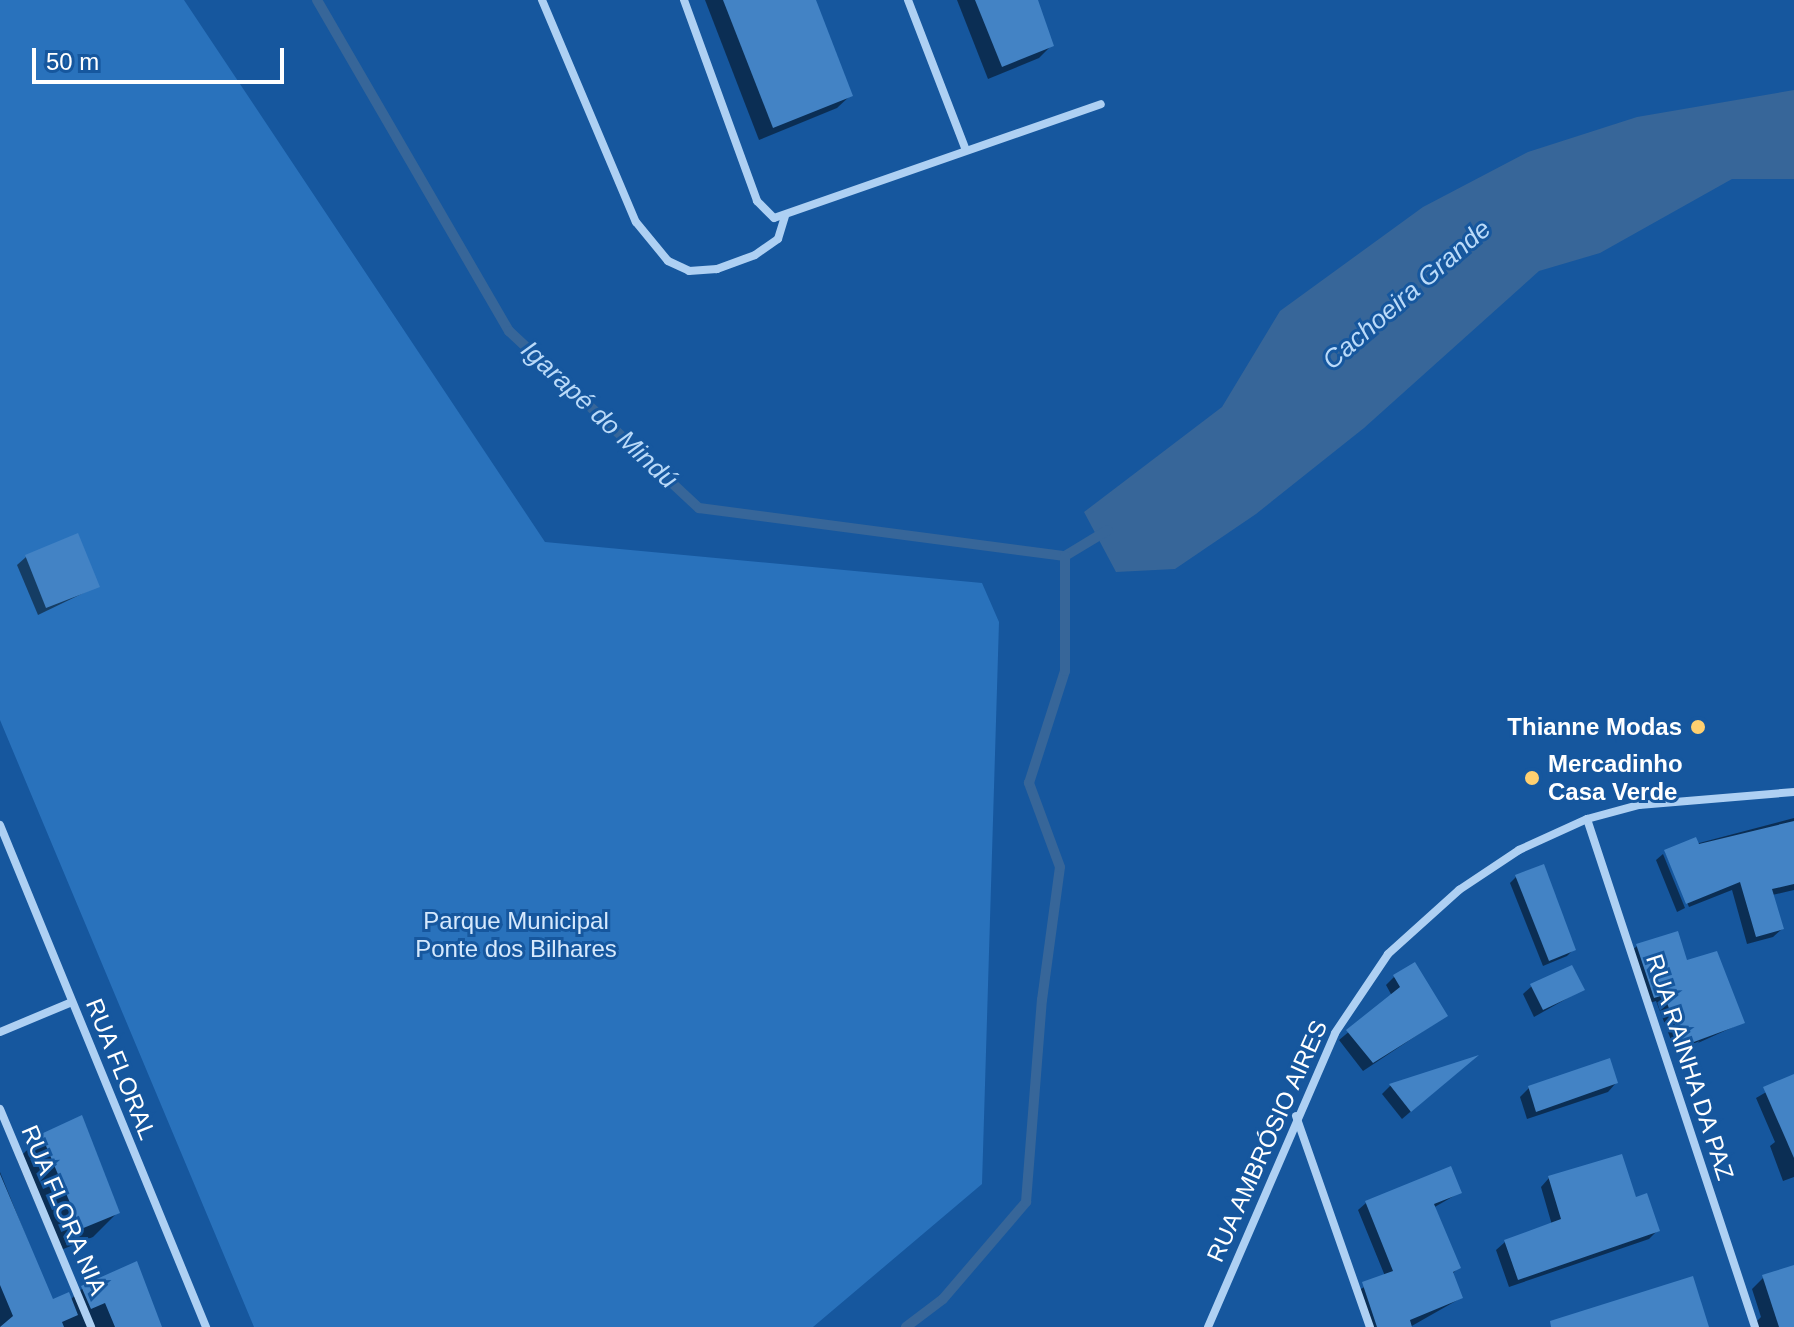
<!DOCTYPE html>
<meta charset="utf-8">
<style>
body{margin:0}
#map{position:relative;width:1794px;height:1327px;overflow:hidden;background:#16579e;font-family:Arial,sans-serif}
div>[style]{position:absolute}
[style*='--x']{left:calc(var(--x)*1px);top:calc(var(--y)*1px);width:calc(var(--w)*1px);rotate:calc(var(--a)*1deg)}
.green>*{inset:0;background:#2972bc}
.water>*{inset:0;background:#376699}
.shadow>*{inset:0;background:#0007}
.stream>*{height:10px;margin:-5px;padding:0 5px;transform-origin:5px;border-radius:5px;background:#376699}
.building>*{inset:0;background:#4383c5}
.street>*{height:8px;margin:-4px;padding:0 4px;transform-origin:4px;border-radius:4px;background:#aed0f3}
.dots>*{width:22px;height:22px;translate:-50% -50%;box-sizing:border-box;border:4px solid #16579e;border-radius:50%}
span{translate:-50% -50%;white-space:nowrap;text-align:center;line-height:1.15;-webkit-text-stroke:6px #16579e;paint-order:stroke}
.poi-label{font-size:24px;color:#fff;font-weight:700}
.right{translate:-100% -50%;text-align:right}
.left{translate:0 -50%;text-align:left}
.park-label{font-size:24px;color:#d6e9fd}
.street-label{font-size:24px;color:#fff}
.water-label{font-size:26px;color:#badaf9;font-style:italic}
.scale{position:absolute;left:32px;top:48px;width:252px;height:36px;box-sizing:border-box;border:4px solid #fff;border-top:0;padding-left:10px;font-size:24px;line-height:28px;white-space:nowrap;color:#fff;-webkit-text-stroke:6px #16579e;paint-order:stroke}
</style>
<div id="map">
<div class="green">
<i style="clip-path:polygon(0 0,184px 0,545px 542px,982px 583px,999px 622px,982px 1184px,813px 1327px,254px 1327px,0 720px)"></i>
</div>
<div class="water">
<i style="clip-path:polygon(1794px 90px,1794px 179px,1732px 179px,1600px 253px,1539px 271px,1364px 428px,1256px 514px,1175px 569px,1116px 572px,1084px 512px,1222px 407px,1280px 311px,1423px 207px,1528px 152px,1637px 117px)"></i>
</div>
<div class="shadow">
<i style="clip-path:polygon(705px 0,814px 0,851px 95px,837px 108px,759px 140px)"></i>
<i style="clip-path:polygon(957px 0,1035px 0,1052px 45px,1039px 58px,988px 79px)"></i>
<i style="clip-path:polygon(26px 557px,98px 586px,38px 615px,17px 565px)"></i>
<i style="clip-path:polygon(1794px 818px,1794px 890px,1772px 895px,1782px 929px,1773px 937px,1747px 944px,1732px 890px,1689px 907px,1665px 852px)"></i>
<i style="clip-path:polygon(1663px 854px,1685px 908px,1677px 912px,1656px 860px)"></i>
<i style="clip-path:polygon(1516px 877px,1573px 950px,1567px 956px,1543px 966px,1510px 883px)"></i>
<i style="clip-path:polygon(1637px 946px,1686px 963px,1742px 1023px,1676px 1053px,1656px 1001px,1646px 1004px,1629px 953px)"></i>
<i style="clip-path:polygon(1394px 977px,1446px 1016px,1363px 1071px,1339px 1040px,1392px 996px,1386px 985px)"></i>
<i style="clip-path:polygon(1532px 986px,1582px 990px,1534px 1017px,1523px 994px)"></i>
<i style="clip-path:polygon(1472px 1059px,1402px 1119px,1382px 1094px,1390px 1086px)"></i>
<i style="clip-path:polygon(1609px 1060px,1616px 1083px,1608px 1092px,1527px 1119px,1520px 1097px,1529px 1088px)"></i>
<i style="clip-path:polygon(1794px 1076px,1794px 1177px,1783px 1181px,1770px 1146px,1775px 1142px,1756px 1098px)"></i>
<i style="clip-path:polygon(42px 1135px,118px 1212px,93px 1237px,56px 1252px,17px 1160px)"></i>
<i style="clip-path:polygon(0 1172px,52px 1301px,70px 1300px,83px 1288px,161px 1327px,0 1327px)"></i>
<i style="clip-path:polygon(1549px 1178px,1635px 1199px,1657px 1231px,1649px 1239px,1509px 1287px,1496px 1250px,1505px 1242px,1552px 1225px,1541px 1187px)"></i>
<i style="clip-path:polygon(1459px 1193px,1433px 1208px,1458px 1268px,1452px 1274px,1461px 1298px,1410px 1327px,1368px 1327px,1355px 1292px,1385px 1276px,1358px 1210px,1366px 1203px)"></i>
<i style="clip-path:polygon(1794px 1267px,1794px 1327px,1751px 1327px,1761px 1317px,1752px 1289px,1764px 1277px)"></i>
</div>
<div class="stream">
<i style="--x:317;--y:0;--w:383;--a:59.9"></i>
<i style="--x:509;--y:331;--w:260;--a:43"></i>
<i style="--x:699;--y:508;--w:369;--a:7.5"></i>
<i style="--x:1065;--y:556;--w:50;--a:-31.2"></i>
<i style="--x:906;--y:1327;--w:46;--a:-37.1"></i>
<i style="--x:943;--y:1299;--w:128;--a:-49.4"></i>
<i style="--x:1026;--y:1202;--w:203;--a:-85.5"></i>
<i style="--x:1042;--y:1000;--w:134;--a:-82.3"></i>
<i style="--x:1060;--y:867;--w:90;--a:-110.3"></i>
<i style="--x:1029;--y:783;--w:118;--a:-72.2"></i>
<i style="--x:1065;--y:671;--w:115;--a:-90"></i>
</div>
<div class="building">
<i style="clip-path:polygon(723px 0,816px 0,853px 96px,773px 128px)"></i>
<i style="clip-path:polygon(975px 0,1038px 0,1054px 46px,1002px 67px)"></i>
<i style="clip-path:polygon(78px 533px,100px 587px,46px 608px,25px 555px)"></i>
<i style="clip-path:polygon(1794px 821px,1794px 884px,1772px 889px,1784px 929px,1756px 937px,1740px 882px,1686px 904px,1664px 850px,1696px 837px,1699px 844px)"></i>
<i style="clip-path:polygon(1544px 864px,1576px 950px,1549px 961px,1515px 875px)"></i>
<i style="clip-path:polygon(1678px 931px,1687px 960px,1717px 951px,1745px 1023px,1683px 1046px,1664px 995px,1654px 998px,1636px 944px)"></i>
<i style="clip-path:polygon(1415px 962px,1448px 1016px,1373px 1063px,1346px 1030px,1400px 987px,1393px 975px)"></i>
<i style="clip-path:polygon(1572px 965px,1585px 990px,1543px 1010px,1530px 984px)"></i>
<i style="clip-path:polygon(1479px 1055px,1411px 1112px,1389px 1084px)"></i>
<i style="clip-path:polygon(1610px 1058px,1618px 1083px,1536px 1112px,1528px 1086px)"></i>
<i style="clip-path:polygon(1794px 1074px,1794px 1158px,1763px 1087px)"></i>
<i style="clip-path:polygon(82px 1115px,120px 1213px,81px 1229px,41px 1134px)"></i>
<i style="clip-path:polygon(1622px 1154px,1636px 1197px,1647px 1193px,1660px 1231px,1518px 1280px,1504px 1240px,1561px 1219px,1548px 1176px)"></i>
<i style="clip-path:polygon(1451px 1166px,1462px 1193px,1434px 1204px,1461px 1268px,1453px 1272px,1463px 1298px,1410px 1320px,1412px 1327px,1377px 1327px,1362px 1282px,1393px 1271px,1365px 1201px)"></i>
<i style="clip-path:polygon(0 1174px,53px 1299px,69px 1292px,78px 1315px,62px 1322px,64px 1327px,0 1327px,13px 1316px,0 1285px)"></i>
<i style="clip-path:polygon(137px 1261px,162px 1327px,115px 1327px,105px 1303px,91px 1309px,81px 1286px)"></i>
<i style="clip-path:polygon(1794px 1265px,1794px 1327px,1779px 1327px,1762px 1275px)"></i>
<i style="clip-path:polygon(1693px 1276px,1709px 1327px,1551px 1327px,1550px 1321px)"></i>
</div>
<div class="street">
<i style="--x:542;--y:0;--w:241;--a:67.1"></i>
<i style="--x:636;--y:222;--w:50;--a:50.6"></i>
<i style="--x:668;--y:261;--w:23;--a:25"></i>
<i style="--x:689;--y:271;--w:28;--a:-4"></i>
<i style="--x:717;--y:269;--w:40;--a:-20.2"></i>
<i style="--x:755;--y:255;--w:28;--a:-35"></i>
<i style="--x:778;--y:239;--w:24;--a:-73"></i>
<i style="--x:684;--y:0;--w:214;--a:70"></i>
<i style="--x:757;--y:201;--w:24;--a:45"></i>
<i style="--x:774;--y:218;--w:346;--a:-19.2"></i>
<i style="--x:908;--y:0;--w:161;--a:68.9"></i>
<i style="--x:1587;--y:819;--w:535;--a:71.7"></i>
<i style="--x:0;--y:825;--w:543;--a:67.69"></i>
<i style="--x:0;--y:1032;--w:78;--a:-22.6"></i>
<i style="--x:0;--y:1109;--w:236;--a:67.3"></i>
<i style="--x:1296;--y:1116;--w:224;--a:70.7"></i>
<i style="--x:1208;--y:1327;--w:320;--a:-66.6"></i>
<i style="--x:1335;--y:1033;--w:95;--a:-56.1"></i>
<i style="--x:1388;--y:954;--w:96;--a:-42"></i>
<i style="--x:1459;--y:890;--w:72;--a:-33.7"></i>
<i style="--x:1519;--y:850;--w:75;--a:-24.5"></i>
<i style="--x:1587;--y:819;--w:54;--a:-15.1"></i>
<i style="--x:1639;--y:805;--w:156;--a:-4.8"></i>
</div>
<div class="dots">
<i style="left:1698px;top:727px;background:#ffd070"></i>
<i style="left:1532px;top:778px;background:#ffd070"></i>
</div>
<div class="poi-label">
<span class="right" style="left:1682px;top:727px">Thianne Modas</span>
<span class="left" style="left:1548px;top:778px">Mercadinho<br>Casa Verde</span>
</div>
<div class="park-label">
<span style="left:516px;top:935px">Parque Municipal<br>Ponte dos Bilhares</span>
</div>
<div class="street-label">
<span style="left:1690px;top:1067px;rotate:72deg">RUA RAINHA DA PAZ</span>
<span style="left:121px;top:1069px;rotate:68deg">RUA FLORAL</span>
<span style="left:1267px;top:1141px;rotate:-66deg">RUA AMBRÓSIO AIRES</span>
<span style="left:64px;top:1210px;rotate:67deg">RUA FLORA NIA</span>
</div>
<div class="water-label">
<span style="left:1407px;top:295px;rotate:-41deg">Cachoeira Grande</span>
<span style="left:599px;top:415px;rotate:43deg">Igarapé do Mindú</span>
</div>
<div class="scale">50 m</div>
</div>
